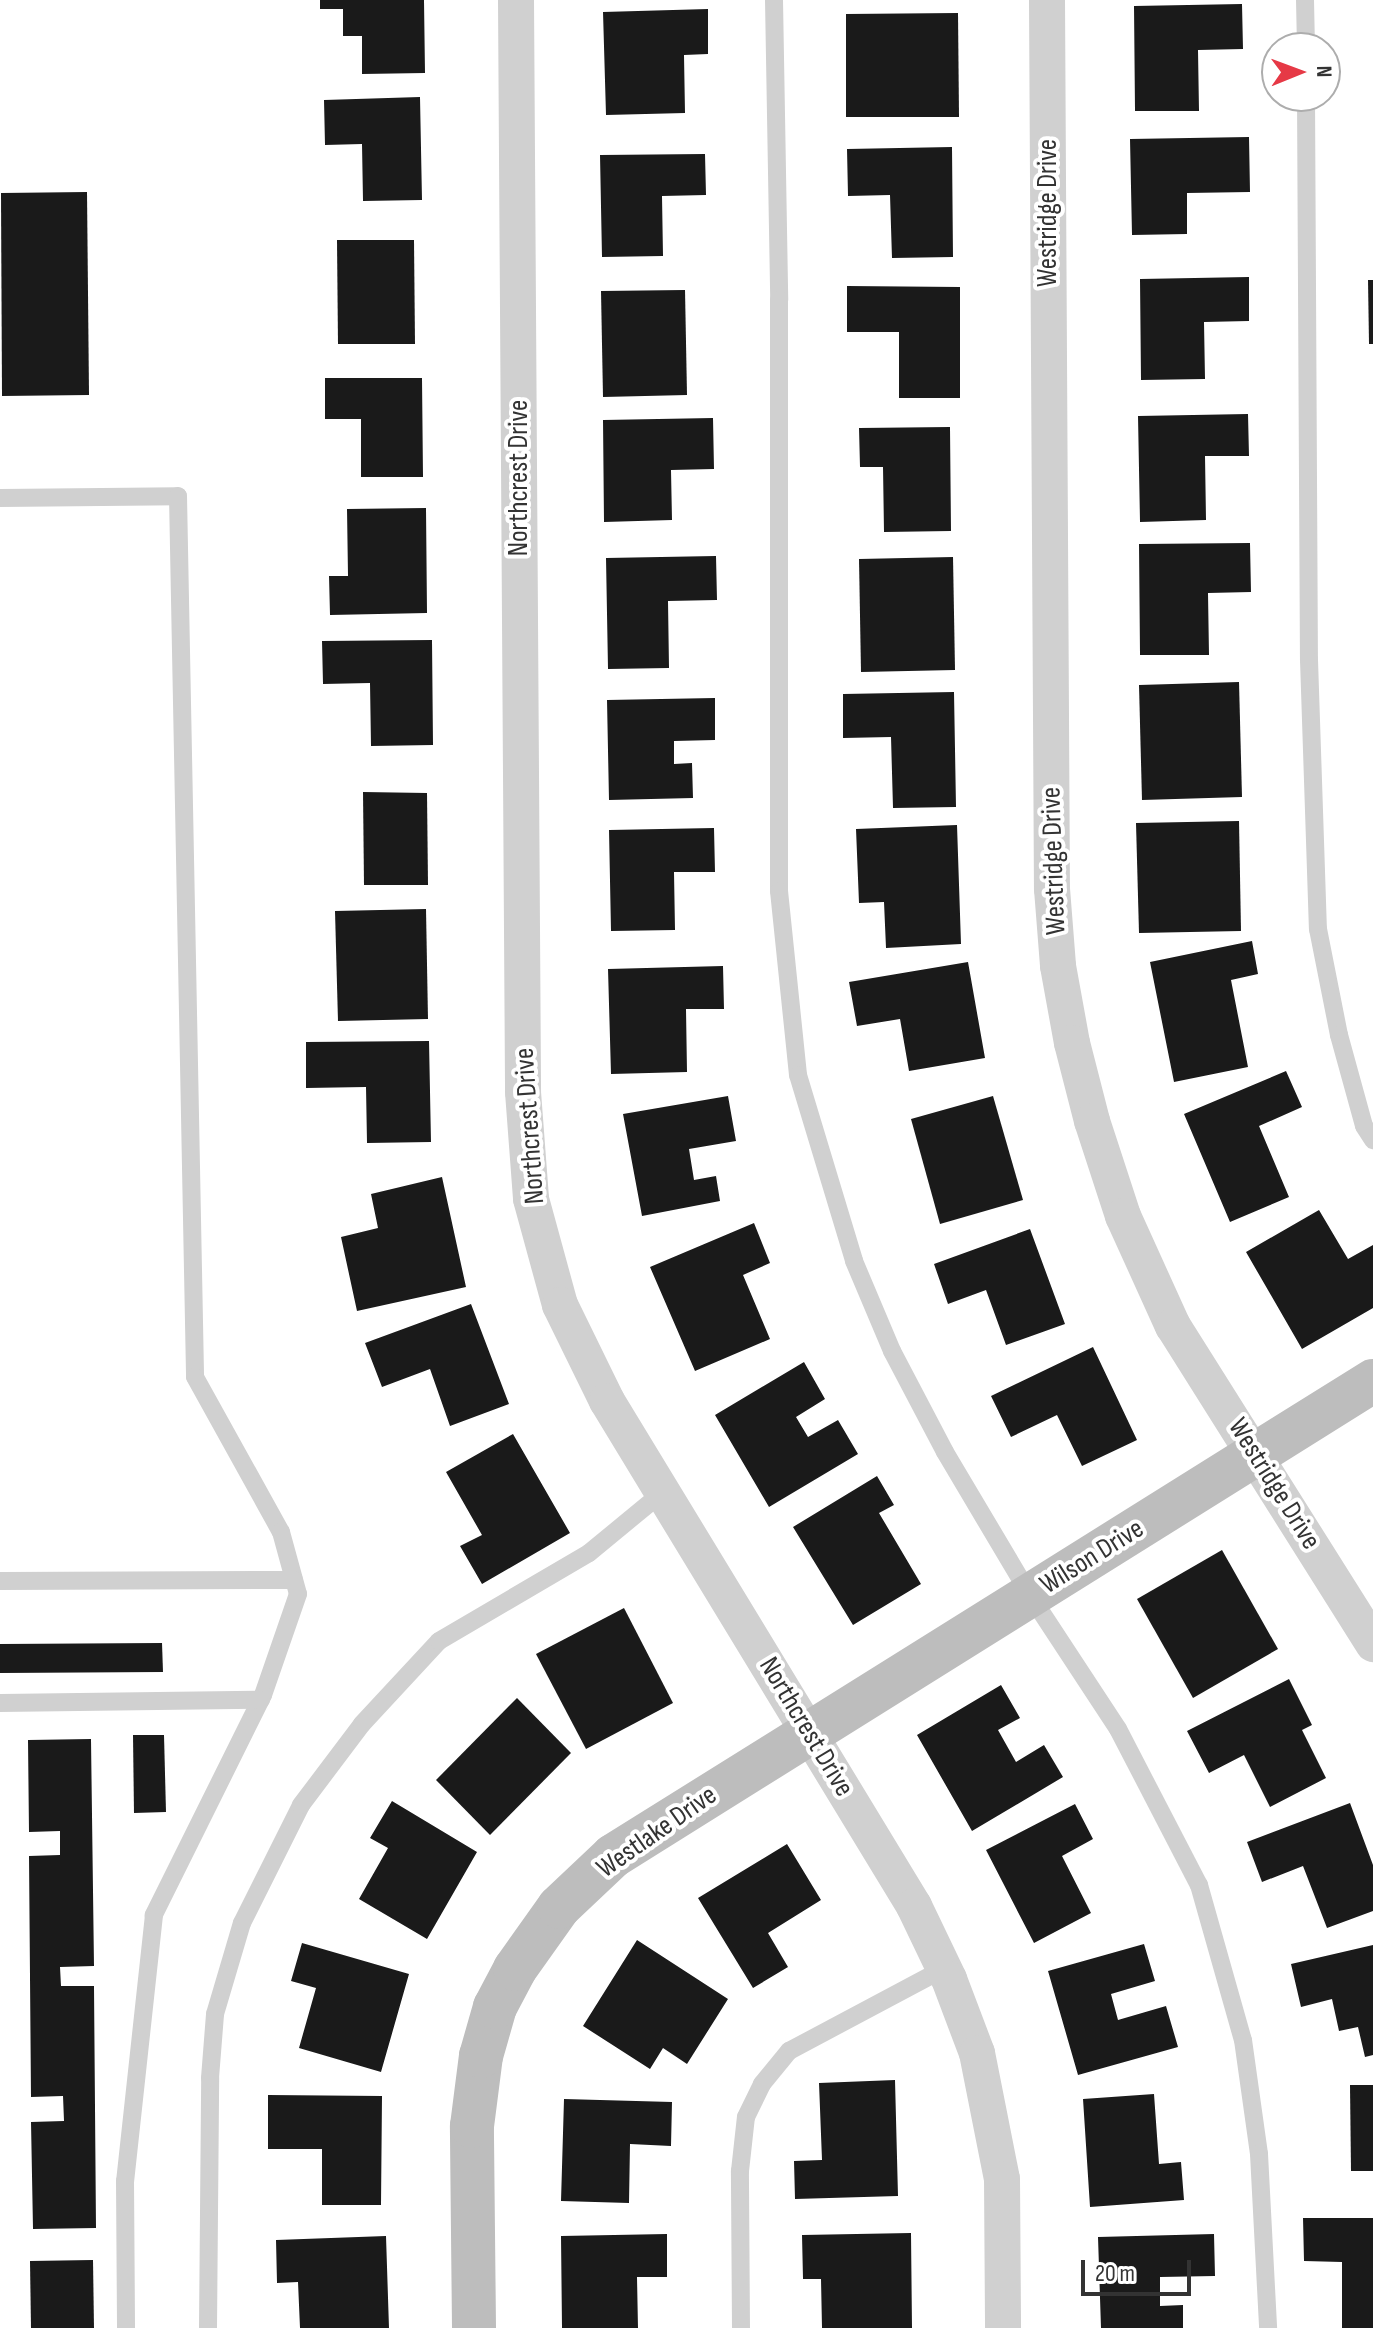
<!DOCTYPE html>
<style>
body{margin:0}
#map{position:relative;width:1373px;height:2328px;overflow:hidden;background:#fff;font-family:"Sofia Sans Condensed",sans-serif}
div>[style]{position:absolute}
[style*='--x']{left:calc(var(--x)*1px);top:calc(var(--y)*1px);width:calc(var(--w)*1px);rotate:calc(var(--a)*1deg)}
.building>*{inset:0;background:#1a1a1a}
.lane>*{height:18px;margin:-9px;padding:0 9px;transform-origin:9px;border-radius:9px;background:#d0d0d0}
.street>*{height:36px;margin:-18px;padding:0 18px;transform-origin:18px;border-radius:18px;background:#d0d0d0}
.secondary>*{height:44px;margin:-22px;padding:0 22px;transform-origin:22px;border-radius:22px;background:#bdbdbd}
span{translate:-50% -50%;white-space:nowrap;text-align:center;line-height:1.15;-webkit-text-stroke:8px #fff;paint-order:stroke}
.street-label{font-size:28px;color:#333}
.north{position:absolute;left:1261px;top:32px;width:80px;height:80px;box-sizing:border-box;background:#fff;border:2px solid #adadad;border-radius:50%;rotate:89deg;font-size:22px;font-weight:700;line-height:32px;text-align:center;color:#333}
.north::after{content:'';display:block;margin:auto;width:28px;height:36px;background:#e63946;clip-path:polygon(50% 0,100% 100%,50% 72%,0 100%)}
.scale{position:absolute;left:1081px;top:2260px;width:110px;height:36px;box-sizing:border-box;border:4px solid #333;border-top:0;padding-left:10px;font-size:24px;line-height:28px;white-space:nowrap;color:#333;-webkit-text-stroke:6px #fff;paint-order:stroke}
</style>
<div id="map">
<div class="building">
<i style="clip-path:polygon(320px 0,424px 0,425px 73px,362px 74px,362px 36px,343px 36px,343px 9px,320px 9px)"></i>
<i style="clip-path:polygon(1242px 4px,1243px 49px,1198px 50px,1199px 111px,1135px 111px,1134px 6px)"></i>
<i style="clip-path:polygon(708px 9px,708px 54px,684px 55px,685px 113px,606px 115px,603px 12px)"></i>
<i style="clip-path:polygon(958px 13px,959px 117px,846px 117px,846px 14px)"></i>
<i style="clip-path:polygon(420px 97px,422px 200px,363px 201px,362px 144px,325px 145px,324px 100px)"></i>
<i style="clip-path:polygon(1249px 137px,1250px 192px,1187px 193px,1187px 234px,1132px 235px,1130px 139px)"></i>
<i style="clip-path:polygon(952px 147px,953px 257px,892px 258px,890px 195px,848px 196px,847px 149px)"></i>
<i style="clip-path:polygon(705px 154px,706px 195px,662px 196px,663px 256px,602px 257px,600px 155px)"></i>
<i style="clip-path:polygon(87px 192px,89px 395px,2px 396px,1px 193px)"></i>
<i style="clip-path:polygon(337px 240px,414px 240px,415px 344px,338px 344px)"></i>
<i style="clip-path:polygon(1249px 277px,1249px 321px,1204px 322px,1205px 379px,1141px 380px,1140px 279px)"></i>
<i style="clip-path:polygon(1368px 280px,1373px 280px,1373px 344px,1369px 344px)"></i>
<i style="clip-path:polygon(847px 286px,960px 287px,960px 398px,899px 398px,899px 332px,847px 332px)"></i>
<i style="clip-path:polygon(685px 290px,687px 395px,603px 397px,601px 291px)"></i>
<i style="clip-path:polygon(325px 378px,422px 378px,423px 477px,361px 477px,361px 419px,325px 419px)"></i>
<i style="clip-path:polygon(1248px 414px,1249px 456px,1205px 456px,1206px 520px,1140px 522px,1138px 416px)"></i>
<i style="clip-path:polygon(713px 418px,714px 469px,671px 470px,672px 520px,604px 522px,603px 420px)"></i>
<i style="clip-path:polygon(950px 427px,951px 531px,884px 532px,883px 467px,860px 467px,859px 428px)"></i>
<i style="clip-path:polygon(426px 508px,427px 613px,330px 615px,329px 576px,348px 576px,347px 509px)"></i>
<i style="clip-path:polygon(1250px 543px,1251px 592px,1208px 593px,1209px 655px,1140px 655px,1139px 544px)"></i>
<i style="clip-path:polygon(716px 556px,717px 600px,668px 601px,669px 668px,608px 669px,606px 558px)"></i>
<i style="clip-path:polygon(953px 557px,955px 670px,861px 672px,859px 559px)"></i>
<i style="clip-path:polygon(432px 640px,433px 745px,371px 746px,370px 683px,323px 684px,322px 641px)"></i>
<i style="clip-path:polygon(1239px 682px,1242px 797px,1142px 800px,1139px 685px)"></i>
<i style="clip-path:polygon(954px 692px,956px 807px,893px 808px,891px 737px,843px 738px,843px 694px)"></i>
<i style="clip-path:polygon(715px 698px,715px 740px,674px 741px,674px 764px,692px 763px,693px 798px,609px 800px,607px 700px)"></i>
<i style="clip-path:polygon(363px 792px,427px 793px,428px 885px,364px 885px)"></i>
<i style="clip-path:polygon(1239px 821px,1241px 931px,1139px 933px,1136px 823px)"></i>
<i style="clip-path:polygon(957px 825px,961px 944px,886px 948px,884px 902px,859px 903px,856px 829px)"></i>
<i style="clip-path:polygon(714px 828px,715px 872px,674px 872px,675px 930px,611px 931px,609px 830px)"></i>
<i style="clip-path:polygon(426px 909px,428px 1019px,338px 1021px,335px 911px)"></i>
<i style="clip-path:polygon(1252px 941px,1258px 974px,1231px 980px,1248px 1067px,1174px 1082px,1150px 962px)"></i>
<i style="clip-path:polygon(968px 962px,985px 1058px,909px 1071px,900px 1019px,857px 1026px,849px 982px)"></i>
<i style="clip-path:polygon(723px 966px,724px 1009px,686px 1009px,687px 1072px,611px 1074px,608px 969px)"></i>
<i style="clip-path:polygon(429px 1041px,431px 1142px,367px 1143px,366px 1087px,306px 1088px,306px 1042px)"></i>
<i style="clip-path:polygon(1286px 1071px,1302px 1107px,1259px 1126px,1289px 1197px,1230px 1222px,1184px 1114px)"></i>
<i style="clip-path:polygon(728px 1096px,736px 1141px,689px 1149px,694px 1180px,716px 1176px,720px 1201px,642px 1216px,623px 1114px)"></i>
<i style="clip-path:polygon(993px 1096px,1023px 1200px,940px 1224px,911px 1119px)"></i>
<i style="clip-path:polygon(442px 1177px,466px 1287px,357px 1311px,341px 1237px,378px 1228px,371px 1194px)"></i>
<i style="clip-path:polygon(1319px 1210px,1348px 1259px,1373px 1245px,1373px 1308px,1302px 1349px,1246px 1252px)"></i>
<i style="clip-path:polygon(754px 1223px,770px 1263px,743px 1275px,770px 1339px,695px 1371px,650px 1267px)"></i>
<i style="clip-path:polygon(1030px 1229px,1065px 1324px,1006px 1345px,986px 1290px,948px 1304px,934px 1264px)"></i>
<i style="clip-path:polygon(471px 1304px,509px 1404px,450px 1426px,430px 1369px,382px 1387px,365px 1343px)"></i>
<i style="clip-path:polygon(1093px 1347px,1137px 1440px,1082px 1466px,1057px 1415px,1011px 1437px,991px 1396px)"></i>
<i style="clip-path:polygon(804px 1362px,825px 1399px,796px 1417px,808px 1437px,838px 1420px,858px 1454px,769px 1507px,715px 1415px)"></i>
<i style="clip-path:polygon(513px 1434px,570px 1533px,482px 1584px,460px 1546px,482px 1535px,446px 1472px)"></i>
<i style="clip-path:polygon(877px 1476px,894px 1505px,879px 1513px,921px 1584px,853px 1625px,793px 1527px)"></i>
<i style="clip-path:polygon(1222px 1550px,1278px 1649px,1193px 1698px,1137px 1599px)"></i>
<i style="clip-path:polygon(624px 1608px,673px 1703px,586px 1749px,536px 1654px)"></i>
<i style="clip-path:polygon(162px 1643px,163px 1672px,0 1673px,0 1644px)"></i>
<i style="clip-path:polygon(1289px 1679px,1312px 1725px,1302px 1730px,1326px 1778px,1270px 1807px,1244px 1755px,1209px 1773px,1187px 1731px)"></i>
<i style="clip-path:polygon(1001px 1685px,1020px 1718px,998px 1730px,1016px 1762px,1044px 1745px,1063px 1777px,972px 1831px,917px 1735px)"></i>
<i style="clip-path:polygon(517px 1698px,571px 1753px,490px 1835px,436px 1780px)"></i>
<i style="clip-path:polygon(133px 1735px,164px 1735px,166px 1812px,134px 1813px)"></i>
<i style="clip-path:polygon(91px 1739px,94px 1966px,60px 1967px,61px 1986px,94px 1986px,96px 2228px,33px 2229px,31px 2122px,64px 2121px,63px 2096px,31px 2097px,29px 1856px,60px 1855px,60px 1831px,29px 1832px,28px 1740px)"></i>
<i style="clip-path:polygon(392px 1801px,477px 1852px,427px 1939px,359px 1899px,388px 1848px,370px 1838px)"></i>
<i style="clip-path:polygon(1350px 1803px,1373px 1865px,1373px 1911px,1327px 1928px,1303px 1866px,1262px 1882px,1247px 1842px)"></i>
<i style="clip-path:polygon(1075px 1804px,1093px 1839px,1062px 1856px,1091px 1913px,1034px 1943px,986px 1850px)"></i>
<i style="clip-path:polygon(787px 1844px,821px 1900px,768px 1933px,788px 1967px,753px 1988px,698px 1898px)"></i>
<i style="clip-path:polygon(637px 1940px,728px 1999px,687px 2064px,663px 2048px,650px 2069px,583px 2026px)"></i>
<i style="clip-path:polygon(302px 1943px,409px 1974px,381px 2072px,299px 2048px,316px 1988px,291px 1981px)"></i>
<i style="clip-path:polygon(1144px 1944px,1155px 1981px,1111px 1994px,1118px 2020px,1166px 2006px,1178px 2047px,1078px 2075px,1048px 1971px)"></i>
<i style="clip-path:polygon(1373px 1945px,1373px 2055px,1365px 2057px,1358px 2027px,1339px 2031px,1332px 1999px,1301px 2007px,1291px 1964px)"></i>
<i style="clip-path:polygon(895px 2080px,898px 2196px,795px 2199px,794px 2161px,822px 2160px,819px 2083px)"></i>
<i style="clip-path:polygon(1350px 2085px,1373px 2085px,1373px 2171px,1351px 2171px)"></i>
<i style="clip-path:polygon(1154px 2094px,1159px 2164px,1181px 2162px,1184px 2200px,1090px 2207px,1083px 2099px)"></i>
<i style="clip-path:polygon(268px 2095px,382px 2096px,381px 2205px,322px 2205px,322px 2149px,268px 2149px)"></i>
<i style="clip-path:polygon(564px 2099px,672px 2102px,671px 2146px,630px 2144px,629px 2203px,561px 2201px)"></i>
<i style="clip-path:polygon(1303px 2218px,1373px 2218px,1373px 2328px,1342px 2328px,1342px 2262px,1304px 2261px)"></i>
<i style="clip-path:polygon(911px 2233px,912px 2328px,822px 2328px,821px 2279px,803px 2279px,802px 2235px)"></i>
<i style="clip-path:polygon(667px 2234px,667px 2277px,637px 2277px,638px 2328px,562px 2328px,561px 2236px)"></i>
<i style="clip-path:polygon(1214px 2234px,1215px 2276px,1160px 2277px,1160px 2306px,1183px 2305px,1183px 2328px,1101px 2328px,1098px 2237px)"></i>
<i style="clip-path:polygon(386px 2236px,389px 2328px,300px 2328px,298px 2282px,277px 2283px,276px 2240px)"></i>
<i style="clip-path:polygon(93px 2260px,94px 2328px,31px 2328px,30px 2261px)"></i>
</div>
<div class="lane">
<i style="--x:774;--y:0;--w:300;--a:89"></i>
<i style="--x:779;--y:300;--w:591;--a:90"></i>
<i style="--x:779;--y:891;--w:185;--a:84.1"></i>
<i style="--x:798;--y:1075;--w:194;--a:73.2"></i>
<i style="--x:854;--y:1261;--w:98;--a:67.1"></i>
<i style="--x:892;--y:1351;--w:114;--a:62.3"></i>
<i style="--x:945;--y:1452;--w:166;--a:59.3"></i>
<i style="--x:1030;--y:1595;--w:160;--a:56.7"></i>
<i style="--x:1118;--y:1729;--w:176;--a:62.6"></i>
<i style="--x:1199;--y:1885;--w:161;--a:74.2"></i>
<i style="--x:1243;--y:2040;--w:115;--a:82"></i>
<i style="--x:1259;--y:2154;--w:174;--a:87"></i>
<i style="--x:1305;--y:0;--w:48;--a:88.8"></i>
<i style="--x:1306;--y:96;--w:564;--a:89.7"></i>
<i style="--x:1309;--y:660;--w:269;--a:88.1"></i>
<i style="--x:1318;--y:929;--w:108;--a:78.8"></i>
<i style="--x:1339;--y:1035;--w:94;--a:74.6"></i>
<i style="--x:1364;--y:1126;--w:17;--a:57"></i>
<i style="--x:0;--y:498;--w:178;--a:-0.6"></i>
<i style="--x:178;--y:496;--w:881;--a:88.89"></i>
<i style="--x:195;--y:1377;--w:177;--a:61"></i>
<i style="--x:281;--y:1532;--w:64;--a:74.7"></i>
<i style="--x:298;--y:1594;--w:107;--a:109.1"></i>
<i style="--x:263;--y:1695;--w:246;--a:116.4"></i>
<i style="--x:154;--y:1915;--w:268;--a:96.2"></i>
<i style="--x:125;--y:2181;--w:147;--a:89.6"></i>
<i style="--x:0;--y:1581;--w:294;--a:-0.2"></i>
<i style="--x:0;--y:1703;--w:261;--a:-0.7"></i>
<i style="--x:208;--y:2328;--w:250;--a:-89.5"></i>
<i style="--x:210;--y:2078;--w:64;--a:-85.5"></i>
<i style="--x:215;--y:2014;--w:95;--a:-73.5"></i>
<i style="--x:242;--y:1923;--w:132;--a:-63.4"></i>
<i style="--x:301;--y:1805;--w:101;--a:-53"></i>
<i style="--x:362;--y:1724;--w:113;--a:-47.1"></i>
<i style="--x:439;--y:1641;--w:174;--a:-30.4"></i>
<i style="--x:589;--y:1553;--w:96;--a:-39.5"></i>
<i style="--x:741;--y:2328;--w:157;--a:-90.4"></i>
<i style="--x:740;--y:2171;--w:54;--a:-83.7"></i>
<i style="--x:746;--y:2117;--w:37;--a:-64"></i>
<i style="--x:762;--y:2084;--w:43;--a:-50.7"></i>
<i style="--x:789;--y:2051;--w:174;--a:-28"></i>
</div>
<div class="street">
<i style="--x:516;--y:0;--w:1092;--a:89.63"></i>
<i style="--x:523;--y:1092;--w:107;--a:85.7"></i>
<i style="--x:531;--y:1199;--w:110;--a:74.7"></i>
<i style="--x:560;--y:1305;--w:107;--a:63.9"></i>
<i style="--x:607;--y:1401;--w:591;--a:58.7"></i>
<i style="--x:914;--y:1906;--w:81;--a:64.4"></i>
<i style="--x:949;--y:1979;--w:79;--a:69.3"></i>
<i style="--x:977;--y:2053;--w:128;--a:78.8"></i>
<i style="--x:1002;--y:2179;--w:149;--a:89.6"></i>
<i style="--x:1047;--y:0;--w:889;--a:89.68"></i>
<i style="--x:1052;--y:889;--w:77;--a:85.5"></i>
<i style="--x:1058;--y:966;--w:78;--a:79.7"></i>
<i style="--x:1072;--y:1043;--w:81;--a:75.6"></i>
<i style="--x:1092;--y:1121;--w:100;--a:71.9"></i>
<i style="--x:1123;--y:1216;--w:121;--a:65.6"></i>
<i style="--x:1173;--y:1326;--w:376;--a:57.8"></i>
</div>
<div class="secondary">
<i style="--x:474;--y:2328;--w:202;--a:-90.6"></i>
<i style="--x:472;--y:2126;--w:71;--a:-82.7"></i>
<i style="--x:481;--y:2056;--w:51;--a:-74.1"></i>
<i style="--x:495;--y:2007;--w:43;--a:-62.2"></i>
<i style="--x:515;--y:1969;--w:76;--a:-54.6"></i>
<i style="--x:559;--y:1907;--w:74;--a:-43.4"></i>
<i style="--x:613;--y:1856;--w:896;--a:-32.01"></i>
</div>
<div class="street-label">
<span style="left:1048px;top:213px;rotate:-90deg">Westridge Drive</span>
<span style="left:519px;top:478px;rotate:-90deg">Northcrest Drive</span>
<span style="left:1054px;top:861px;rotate:-92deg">Westridge Drive</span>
<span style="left:530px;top:1126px;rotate:-94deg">Northcrest Drive</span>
<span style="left:1274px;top:1484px;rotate:58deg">Westridge Drive</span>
<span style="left:1092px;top:1557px;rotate:-32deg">Wilson Drive</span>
<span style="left:806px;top:1727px;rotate:59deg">Northcrest Drive</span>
<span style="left:657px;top:1832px;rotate:-35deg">Westlake Drive</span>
</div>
<div class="north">N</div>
<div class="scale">20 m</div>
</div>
